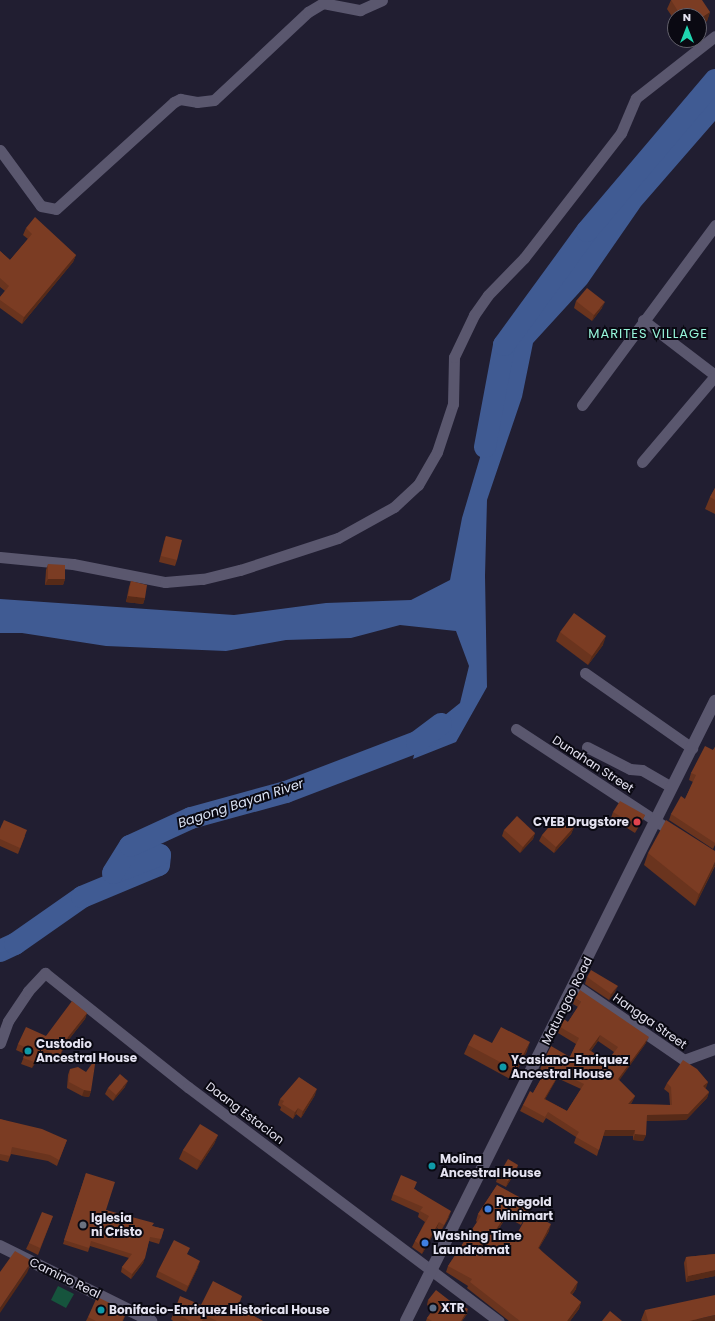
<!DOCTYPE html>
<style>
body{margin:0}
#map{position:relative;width:715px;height:1321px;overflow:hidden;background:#211e31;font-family:Poppins,sans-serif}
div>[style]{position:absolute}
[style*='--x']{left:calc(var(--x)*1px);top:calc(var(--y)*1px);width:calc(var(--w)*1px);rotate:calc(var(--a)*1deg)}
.green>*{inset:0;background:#16543d}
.water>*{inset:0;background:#405b93}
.river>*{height:22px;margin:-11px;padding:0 11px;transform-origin:11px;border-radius:11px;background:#405b93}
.street>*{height:11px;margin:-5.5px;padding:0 5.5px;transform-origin:5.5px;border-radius:5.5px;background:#5a576e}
.secondary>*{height:12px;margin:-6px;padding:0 6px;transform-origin:6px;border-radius:6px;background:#5a576e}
.wall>*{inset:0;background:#6a341e}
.shaded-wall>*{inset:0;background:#562a18}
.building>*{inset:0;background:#7b3c23}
.dots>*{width:11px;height:11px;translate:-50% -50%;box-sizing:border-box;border:2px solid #0a0912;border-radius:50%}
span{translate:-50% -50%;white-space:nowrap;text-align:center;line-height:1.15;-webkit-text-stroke:4px #0a0912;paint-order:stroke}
.street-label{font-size:12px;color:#e5e3f1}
.poi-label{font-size:12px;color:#e5e3f1;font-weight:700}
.right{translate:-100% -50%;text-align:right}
.left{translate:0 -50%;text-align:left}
.neighbourhood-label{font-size:13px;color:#96f6da;letter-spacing:1px}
.water-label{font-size:13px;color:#dbe4f5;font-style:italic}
.north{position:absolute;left:667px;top:8px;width:40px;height:40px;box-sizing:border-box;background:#0a0912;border:1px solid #62606b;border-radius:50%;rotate:0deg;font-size:11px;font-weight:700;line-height:16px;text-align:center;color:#e5e3f1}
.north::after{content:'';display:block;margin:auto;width:14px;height:18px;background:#20d5b0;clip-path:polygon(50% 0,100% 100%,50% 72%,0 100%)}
</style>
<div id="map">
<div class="green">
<i style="clip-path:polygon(58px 1286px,74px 1294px,66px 1308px,51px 1300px)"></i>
</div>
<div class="water">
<i style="clip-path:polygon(715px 73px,715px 121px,641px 206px,587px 284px,533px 343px,522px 397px,487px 500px,485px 576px,487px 687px,456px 742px,413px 759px,419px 736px,460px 703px,469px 666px,456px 631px,400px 625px,351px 638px,286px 640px,226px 651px,106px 646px,22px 633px,0 633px,0 599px,234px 615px,326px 603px,411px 600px,450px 580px,462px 518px,495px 407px,514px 325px,551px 290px,585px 230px,645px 173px,707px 80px)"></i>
</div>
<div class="river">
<i style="--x:485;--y:447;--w:104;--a:-79.4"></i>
<i style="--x:504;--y:345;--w:141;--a:-53.9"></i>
<i style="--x:587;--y:231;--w:198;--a:-49.7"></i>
<i style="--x:0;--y:951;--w:17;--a:-25"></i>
<i style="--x:15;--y:944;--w:82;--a:-35"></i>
<i style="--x:82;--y:897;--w:83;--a:-22.6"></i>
<i style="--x:159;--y:865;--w:10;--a:-84"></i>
<i style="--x:160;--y:855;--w:50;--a:159"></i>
<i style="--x:113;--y:873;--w:32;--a:-58"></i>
<i style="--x:130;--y:846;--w:67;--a:-24.7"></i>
<i style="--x:191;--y:818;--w:98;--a:-15.3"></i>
<i style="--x:286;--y:792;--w:140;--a:-20.9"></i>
<i style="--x:417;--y:742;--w:30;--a:-37"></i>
</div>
<div class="street">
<i style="--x:0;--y:150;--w:69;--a:53.8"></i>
<i style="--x:41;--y:206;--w:15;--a:11"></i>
<i style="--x:56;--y:209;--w:159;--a:-42.2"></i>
<i style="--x:174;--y:102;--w:7;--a:-27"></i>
<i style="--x:180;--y:99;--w:17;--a:10"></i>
<i style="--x:197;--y:102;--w:17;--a:-7"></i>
<i style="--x:214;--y:100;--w:129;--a:-43.1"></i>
<i style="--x:308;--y:12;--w:17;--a:-31"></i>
<i style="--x:323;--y:3;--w:38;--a:11"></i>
<i style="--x:360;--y:10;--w:24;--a:-24"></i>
<i style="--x:643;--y:320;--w:91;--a:37.4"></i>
<i style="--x:582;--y:405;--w:224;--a:-53.5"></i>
<i style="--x:642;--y:462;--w:113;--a:-49.7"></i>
<i style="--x:0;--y:557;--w:73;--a:5.5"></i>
<i style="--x:73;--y:564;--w:94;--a:11.1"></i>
<i style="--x:165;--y:582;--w:38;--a:-5"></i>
<i style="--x:203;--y:579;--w:38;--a:-14"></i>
<i style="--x:240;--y:570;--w:103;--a:-18.1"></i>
<i style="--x:338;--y:538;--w:64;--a:-29"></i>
<i style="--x:394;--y:507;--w:33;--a:-43"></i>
<i style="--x:418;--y:485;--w:38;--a:-60"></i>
<i style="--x:437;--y:452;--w:51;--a:-71.6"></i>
<i style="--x:453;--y:404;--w:47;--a:-88.8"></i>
<i style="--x:454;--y:357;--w:47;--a:-64.5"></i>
<i style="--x:474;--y:315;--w:24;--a:-55"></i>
<i style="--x:488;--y:295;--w:52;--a:-45.8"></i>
<i style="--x:524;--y:258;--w:158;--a:-52.2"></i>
<i style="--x:621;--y:133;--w:38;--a:-67"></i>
<i style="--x:636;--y:98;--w:100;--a:-38.1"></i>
<i style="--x:585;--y:673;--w:131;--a:35"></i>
<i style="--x:516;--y:729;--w:191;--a:33.3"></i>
<i style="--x:587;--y:747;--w:48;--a:27.1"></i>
<i style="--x:630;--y:769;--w:12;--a:5"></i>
<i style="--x:642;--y:770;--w:34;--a:30"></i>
<i style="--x:575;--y:985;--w:132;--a:34.5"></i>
<i style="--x:684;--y:1060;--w:33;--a:-20"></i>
<i style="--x:0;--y:1043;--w:23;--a:-70"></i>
<i style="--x:8;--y:1021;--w:36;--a:-56"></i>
<i style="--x:28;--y:991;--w:25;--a:-47"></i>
<i style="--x:45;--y:973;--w:183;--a:38.6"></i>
<i style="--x:188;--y:1087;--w:389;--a:37"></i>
</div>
<div class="secondary">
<i style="--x:0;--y:1246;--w:169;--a:26.4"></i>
<i style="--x:406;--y:1321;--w:693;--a:-63.51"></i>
</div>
<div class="wall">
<i style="clip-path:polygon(671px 0,710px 12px,707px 21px,699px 26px,699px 16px,675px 16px,675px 21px,667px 9px)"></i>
<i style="clip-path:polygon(26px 228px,76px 255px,73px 262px,22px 324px,0 308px,0 297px,5px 291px,0 287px,0 251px,10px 260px,28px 239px,23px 235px)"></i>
<i style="clip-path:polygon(576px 301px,602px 308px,592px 321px,574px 308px)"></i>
<i style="clip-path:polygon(715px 488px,715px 514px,705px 509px,710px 497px)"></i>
<i style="clip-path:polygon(166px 536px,177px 560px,175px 566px,159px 562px,164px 542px)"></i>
<i style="clip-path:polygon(48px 564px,65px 579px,63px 585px,45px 585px,46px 570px)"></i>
<i style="clip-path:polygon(131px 581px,145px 598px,143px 604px,126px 602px,129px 587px)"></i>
<i style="clip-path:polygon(560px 632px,603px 645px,588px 665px,556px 641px)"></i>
<i style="clip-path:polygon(715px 747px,715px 845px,713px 849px,669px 820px,671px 814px,685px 799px,693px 782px,689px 780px,691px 773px,713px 750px)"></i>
<i style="clip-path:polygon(613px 812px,645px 815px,642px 821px,635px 833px,611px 818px)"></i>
<i style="clip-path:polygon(574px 827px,571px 834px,554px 853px,539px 841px,542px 835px)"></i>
<i style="clip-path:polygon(0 829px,25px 836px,18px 854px,0 846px)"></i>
<i style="clip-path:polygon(504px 830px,535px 833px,533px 839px,520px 853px,502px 836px)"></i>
<i style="clip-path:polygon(648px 853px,715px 866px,695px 906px,644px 865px)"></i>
<i style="clip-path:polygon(587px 977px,615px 992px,609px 1000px,585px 984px)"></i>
<i style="clip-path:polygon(evenodd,575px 998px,646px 1043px,619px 1080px,635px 1096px,631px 1104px,670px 1105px,669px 1093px,664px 1089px,667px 1083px,708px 1082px,705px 1088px,709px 1092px,707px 1098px,686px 1120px,646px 1121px,646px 1135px,643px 1141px,633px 1140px,633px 1136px,603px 1136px,597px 1156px,574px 1143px,576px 1137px,546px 1118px,543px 1123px,520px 1111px,523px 1105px,533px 1093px,545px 1072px,540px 1070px,542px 1064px,570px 1057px,576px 1044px,558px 1033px,560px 1027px,568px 1022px,578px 1007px,573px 1004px,575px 998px,598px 1041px,614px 1052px,607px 1062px,591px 1051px,598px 1041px,575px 998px,557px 1078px,581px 1089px,567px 1111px,545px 1099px,557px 1078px)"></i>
<i style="clip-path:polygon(87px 1013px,85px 1019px,66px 1043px,57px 1062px,40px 1055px,32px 1068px,21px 1064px,25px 1054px,16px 1050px,18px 1044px,46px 1036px)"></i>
<i style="clip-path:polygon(492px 1043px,527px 1051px,512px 1080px,464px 1054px,468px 1045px)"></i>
<i style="clip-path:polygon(70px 1069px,86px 1072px,91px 1091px,89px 1097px,82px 1096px,67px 1088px,68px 1075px)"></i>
<i style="clip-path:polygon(125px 1087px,113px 1101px,105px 1094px,108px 1088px)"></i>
<i style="clip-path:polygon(315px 1095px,301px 1118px,296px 1114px,293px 1119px,280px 1110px,281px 1107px,278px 1105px,280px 1099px)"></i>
<i style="clip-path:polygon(0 1119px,67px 1140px,57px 1166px,48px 1161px,11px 1154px,8px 1162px,0 1160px)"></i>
<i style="clip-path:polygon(218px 1135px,214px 1144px,197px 1170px,179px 1159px,183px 1150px)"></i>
<i style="clip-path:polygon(518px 1165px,516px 1171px,506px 1187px,496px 1182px,498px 1176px)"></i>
<i style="clip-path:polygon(86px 1173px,106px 1210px,152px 1226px,164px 1229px,159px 1244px,149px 1241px,143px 1263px,131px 1279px,121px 1272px,122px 1267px,129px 1258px,90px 1246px,88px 1252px,63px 1244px)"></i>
<i style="clip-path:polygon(497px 1185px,529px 1210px,521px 1225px,506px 1217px,497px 1232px,513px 1241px,549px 1231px,539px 1248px,576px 1289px,572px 1295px,581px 1302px,579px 1309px,570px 1321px,509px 1321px,467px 1288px,468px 1286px,446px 1272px,448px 1266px,477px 1222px,476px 1221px,478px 1214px)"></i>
<i style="clip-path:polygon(415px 1189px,449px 1217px,441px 1231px,437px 1228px,422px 1254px,412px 1247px,415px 1241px,425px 1222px,418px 1217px,419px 1213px,391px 1200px,393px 1194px)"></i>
<i style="clip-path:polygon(53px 1216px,38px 1255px,26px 1249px,29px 1243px)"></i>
<i style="clip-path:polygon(715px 1254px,715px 1276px,686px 1282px,684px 1263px,686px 1257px)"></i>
<i style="clip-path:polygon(198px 1267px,186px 1292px,156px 1277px,158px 1271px)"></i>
<i style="clip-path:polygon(242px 1296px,238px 1307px,263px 1321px,173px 1321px,171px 1319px,174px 1312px)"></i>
<i style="clip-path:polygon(428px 1300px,467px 1314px,462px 1321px,426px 1321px,427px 1318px,433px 1310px,427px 1305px)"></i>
<i style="clip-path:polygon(645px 1310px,715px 1321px,642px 1321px,641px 1320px)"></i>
<i style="clip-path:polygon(127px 1311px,123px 1321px,86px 1321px,88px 1317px)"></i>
</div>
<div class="shaded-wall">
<i style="clip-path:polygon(710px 12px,707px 21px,699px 26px,699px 19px)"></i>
<i style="clip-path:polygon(76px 255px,73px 262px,22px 324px,24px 317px)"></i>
<i style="clip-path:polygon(605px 302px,602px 308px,592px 321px,594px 315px)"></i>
<i style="clip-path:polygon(48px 579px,65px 579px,63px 585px,45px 585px)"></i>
<i style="clip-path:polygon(128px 596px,145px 598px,143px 604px,126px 602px)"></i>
<i style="clip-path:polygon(606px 636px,603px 645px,588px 665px,592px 656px)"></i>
<i style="clip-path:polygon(574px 827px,571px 834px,554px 853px,556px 847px)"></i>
<i style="clip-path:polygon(535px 833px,533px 839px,520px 853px,523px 847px)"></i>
<i style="clip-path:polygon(715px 862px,715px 865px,695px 906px,699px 894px)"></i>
<i style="clip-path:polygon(618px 986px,615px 992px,609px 1000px,611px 994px)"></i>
<i style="clip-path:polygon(87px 1013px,85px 1019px,66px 1043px,57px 1062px,68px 1037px)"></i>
<i style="clip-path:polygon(600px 1035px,598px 1041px,587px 1056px,589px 1050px)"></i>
<i style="clip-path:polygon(649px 1037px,646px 1043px,616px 1085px,618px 1079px)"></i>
<i style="clip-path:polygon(530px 1042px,527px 1051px,512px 1080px,515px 1070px)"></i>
<i style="clip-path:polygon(43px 1049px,40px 1055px,32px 1068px,34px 1062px)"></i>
<i style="clip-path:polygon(560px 1072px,557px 1078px,542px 1105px,544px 1099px)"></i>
<i style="clip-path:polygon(128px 1081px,125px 1087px,113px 1101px,116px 1095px)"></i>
<i style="clip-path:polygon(708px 1082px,706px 1088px,701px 1092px,703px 1086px)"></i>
<i style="clip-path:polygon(317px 1089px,315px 1095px,301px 1118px,303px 1111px)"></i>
<i style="clip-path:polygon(84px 1090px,91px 1091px,89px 1097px,82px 1096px)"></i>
<i style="clip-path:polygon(709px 1092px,707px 1098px,686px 1120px,644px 1121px,647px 1115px)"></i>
<i style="clip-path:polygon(635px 1096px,632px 1102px,626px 1110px,628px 1104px)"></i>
<i style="clip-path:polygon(298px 1108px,296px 1114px,293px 1119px,295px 1112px)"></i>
<i style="clip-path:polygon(605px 1130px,635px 1130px,633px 1136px,603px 1136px)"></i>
<i style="clip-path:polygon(635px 1134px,646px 1135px,643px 1141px,633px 1140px)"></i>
<i style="clip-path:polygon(218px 1135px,214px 1144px,197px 1170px,201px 1161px)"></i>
<i style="clip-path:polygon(518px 1165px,516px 1171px,506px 1187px,508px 1181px)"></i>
<i style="clip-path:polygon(509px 1210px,506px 1217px,493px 1238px,495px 1231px)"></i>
<i style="clip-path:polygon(451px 1211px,449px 1217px,441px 1231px)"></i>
<i style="clip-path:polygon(439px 1222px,437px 1228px,422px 1254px,424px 1248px)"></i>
<i style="clip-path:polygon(551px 1224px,549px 1231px,535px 1254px,538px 1248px)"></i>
<i style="clip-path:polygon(145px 1258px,143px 1263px,131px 1279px,132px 1274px)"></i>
<i style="clip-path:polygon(32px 1261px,27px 1273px,0 1313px,0 1308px)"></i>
<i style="clip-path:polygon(200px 1261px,198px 1267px,186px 1292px,188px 1286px)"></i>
<i style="clip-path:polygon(715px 1270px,715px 1276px,686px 1282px,688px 1276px)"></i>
<i style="clip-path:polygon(578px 1282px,576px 1289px,568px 1300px,570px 1293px)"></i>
<i style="clip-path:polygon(242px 1296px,239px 1304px,234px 1315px,237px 1307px)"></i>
<i style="clip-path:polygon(581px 1302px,579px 1309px,570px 1321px,567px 1321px)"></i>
<i style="clip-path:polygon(468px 1309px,467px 1314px,462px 1321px,461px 1321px)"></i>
<i style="clip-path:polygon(715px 1315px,715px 1321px,689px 1321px)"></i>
</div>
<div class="building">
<i style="clip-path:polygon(671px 0,702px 0,710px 12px,699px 19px,699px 16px,681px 16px)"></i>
<i style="clip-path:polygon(35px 217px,76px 255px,24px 317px,0 300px,0 297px,9px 286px,0 278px,0 251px,10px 260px,32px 234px,26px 228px)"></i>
<i style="clip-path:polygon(587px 288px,605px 302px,594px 315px,576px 301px)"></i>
<i style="clip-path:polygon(715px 488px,715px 500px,710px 497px)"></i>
<i style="clip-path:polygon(166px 536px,182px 540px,177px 560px,161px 556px)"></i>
<i style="clip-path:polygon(48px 564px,65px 565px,65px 579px,48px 579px)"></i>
<i style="clip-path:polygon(131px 581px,147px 585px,145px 598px,128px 596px)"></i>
<i style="clip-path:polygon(574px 613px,606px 636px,592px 656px,560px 632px)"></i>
<i style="clip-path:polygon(705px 746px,713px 750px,715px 747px,715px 843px,671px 814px,681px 796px,685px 799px,696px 775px,691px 773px)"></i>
<i style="clip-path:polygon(620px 801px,645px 815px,638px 827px,613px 812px)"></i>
<i style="clip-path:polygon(559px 815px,574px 827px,556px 847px,542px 835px)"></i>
<i style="clip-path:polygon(517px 816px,535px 833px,523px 847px,504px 830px)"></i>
<i style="clip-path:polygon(4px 820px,27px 830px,20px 848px,0 839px,0 829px)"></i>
<i style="clip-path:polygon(666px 820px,715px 851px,715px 862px,699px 894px,648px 853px)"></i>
<i style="clip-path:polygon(591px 970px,618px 986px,611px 994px,587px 977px)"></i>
<i style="clip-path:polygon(evenodd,580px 990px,649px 1037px,618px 1079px,635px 1096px,628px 1104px,672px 1105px,671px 1087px,667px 1083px,683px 1060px,697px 1069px,708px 1082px,703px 1086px,709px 1092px,688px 1114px,647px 1115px,646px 1135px,635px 1134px,635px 1130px,605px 1130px,599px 1150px,576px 1137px,579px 1132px,548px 1112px,545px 1117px,523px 1105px,530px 1091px,533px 1093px,548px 1066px,542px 1064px,551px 1046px,570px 1057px,579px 1038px,560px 1027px,564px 1019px,568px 1022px,581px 1002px,575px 998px,580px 990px,600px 1035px,618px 1047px,607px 1062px,589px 1050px,600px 1035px,580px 990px,560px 1072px,584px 1084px,567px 1111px,544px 1099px,560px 1072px)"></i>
<i style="clip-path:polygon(72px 1001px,87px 1013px,68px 1037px,59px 1056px,43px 1049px,34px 1062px,23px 1058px,27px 1048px,18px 1044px,26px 1027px,46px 1036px)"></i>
<i style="clip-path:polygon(501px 1027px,530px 1042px,515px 1070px,468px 1045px,474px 1034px,492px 1043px)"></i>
<i style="clip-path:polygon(96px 1058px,91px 1091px,84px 1090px,69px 1082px,70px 1069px,78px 1067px,86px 1072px)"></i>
<i style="clip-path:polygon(120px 1074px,128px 1081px,116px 1095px,108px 1088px)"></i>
<i style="clip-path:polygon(299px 1077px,317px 1089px,303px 1111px,298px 1108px,295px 1112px,282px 1104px,284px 1101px,280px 1099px)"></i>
<i style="clip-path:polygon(0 1119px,42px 1129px,67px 1140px,59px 1160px,50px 1155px,12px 1147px,10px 1156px,0 1154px)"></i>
<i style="clip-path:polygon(200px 1124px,218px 1135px,201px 1161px,183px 1150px)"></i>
<i style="clip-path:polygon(508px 1159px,518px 1165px,508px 1181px,498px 1176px)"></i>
<i style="clip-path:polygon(86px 1173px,115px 1182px,106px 1210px,154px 1223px,152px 1226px,164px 1229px,161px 1239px,150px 1237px,145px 1258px,132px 1274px,122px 1267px,132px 1254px,91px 1241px,89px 1248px,64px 1240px)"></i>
<i style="clip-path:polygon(401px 1175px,417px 1182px,414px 1189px,451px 1211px,444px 1225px,439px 1222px,424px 1248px,415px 1241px,429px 1216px,420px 1211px,423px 1207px,393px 1194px)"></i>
<i style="clip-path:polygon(497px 1185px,532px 1204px,524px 1218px,509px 1210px,495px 1231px,513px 1241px,529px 1212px,551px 1224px,538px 1248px,578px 1282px,570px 1293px,581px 1302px,567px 1321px,520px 1321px,470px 1282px,472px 1279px,448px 1266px,481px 1216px,478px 1214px)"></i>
<i style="clip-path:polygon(42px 1212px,53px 1216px,40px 1248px,29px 1243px)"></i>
<i style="clip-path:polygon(174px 1240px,190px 1248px,187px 1254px,200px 1261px,188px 1286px,158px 1271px)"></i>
<i style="clip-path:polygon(15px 1251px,32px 1261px,0 1308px,0 1272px)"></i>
<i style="clip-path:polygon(715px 1254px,715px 1270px,688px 1276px,686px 1257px)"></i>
<i style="clip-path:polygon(213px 1281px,242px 1296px,237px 1307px,263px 1321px,217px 1321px,205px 1315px,202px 1321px,190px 1321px,174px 1312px,180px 1296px,201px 1305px)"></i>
<i style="clip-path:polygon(436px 1290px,454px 1304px,455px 1301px,468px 1309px,461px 1321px,432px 1321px,427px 1318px,436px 1306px,428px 1300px)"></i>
<i style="clip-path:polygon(715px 1295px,715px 1315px,689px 1321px,648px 1321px,645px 1310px)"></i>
<i style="clip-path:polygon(97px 1297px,127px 1311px,122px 1321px,96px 1321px,88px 1317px)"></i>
<i style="clip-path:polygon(610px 1311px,622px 1321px,602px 1321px)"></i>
</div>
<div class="dots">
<i style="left:637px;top:822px;background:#e0444e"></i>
<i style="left:28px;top:1051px;background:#0f9aa8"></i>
<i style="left:503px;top:1067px;background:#0f9aa8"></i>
<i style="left:432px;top:1166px;background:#0f9aa8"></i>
<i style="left:488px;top:1209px;background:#3f7fe0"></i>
<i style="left:83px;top:1225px;background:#6b7280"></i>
<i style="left:425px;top:1243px;background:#3f7fe0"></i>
<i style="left:433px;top:1308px;background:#5c6f8a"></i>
<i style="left:101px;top:1310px;background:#0f9aa8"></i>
</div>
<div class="street-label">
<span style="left:593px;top:764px;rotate:33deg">Dunahan Street</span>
<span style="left:567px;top:1001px;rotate:-63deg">Matungao Road</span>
<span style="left:650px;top:1021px;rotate:35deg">Hangga Street</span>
<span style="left:245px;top:1113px;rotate:37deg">Daang Estacion</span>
<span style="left:65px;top:1278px;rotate:26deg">Camino Real</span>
</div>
<div class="poi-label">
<span class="right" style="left:629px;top:822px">CYEB Drugstore</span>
<span class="left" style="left:36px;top:1051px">Custodio<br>Ancestral House</span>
<span class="left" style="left:511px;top:1067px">Ycasiano-Enriquez<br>Ancestral House</span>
<span class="left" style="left:440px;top:1166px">Molina<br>Ancestral House</span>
<span class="left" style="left:496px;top:1209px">Puregold<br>Minimart</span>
<span class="left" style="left:91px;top:1225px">Iglesia<br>ni Cristo</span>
<span class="left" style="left:433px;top:1243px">Washing Time<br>Laundromat</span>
<span class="left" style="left:441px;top:1308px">XTR</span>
<span class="left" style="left:109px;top:1310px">Bonifacio-Enriquez Historical House</span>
</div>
<div class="neighbourhood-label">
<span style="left:648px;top:334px">MARITES VILLAGE</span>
</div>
<div class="water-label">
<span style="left:241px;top:804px;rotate:-18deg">Bagong Bayan River</span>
</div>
<div class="north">N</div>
</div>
